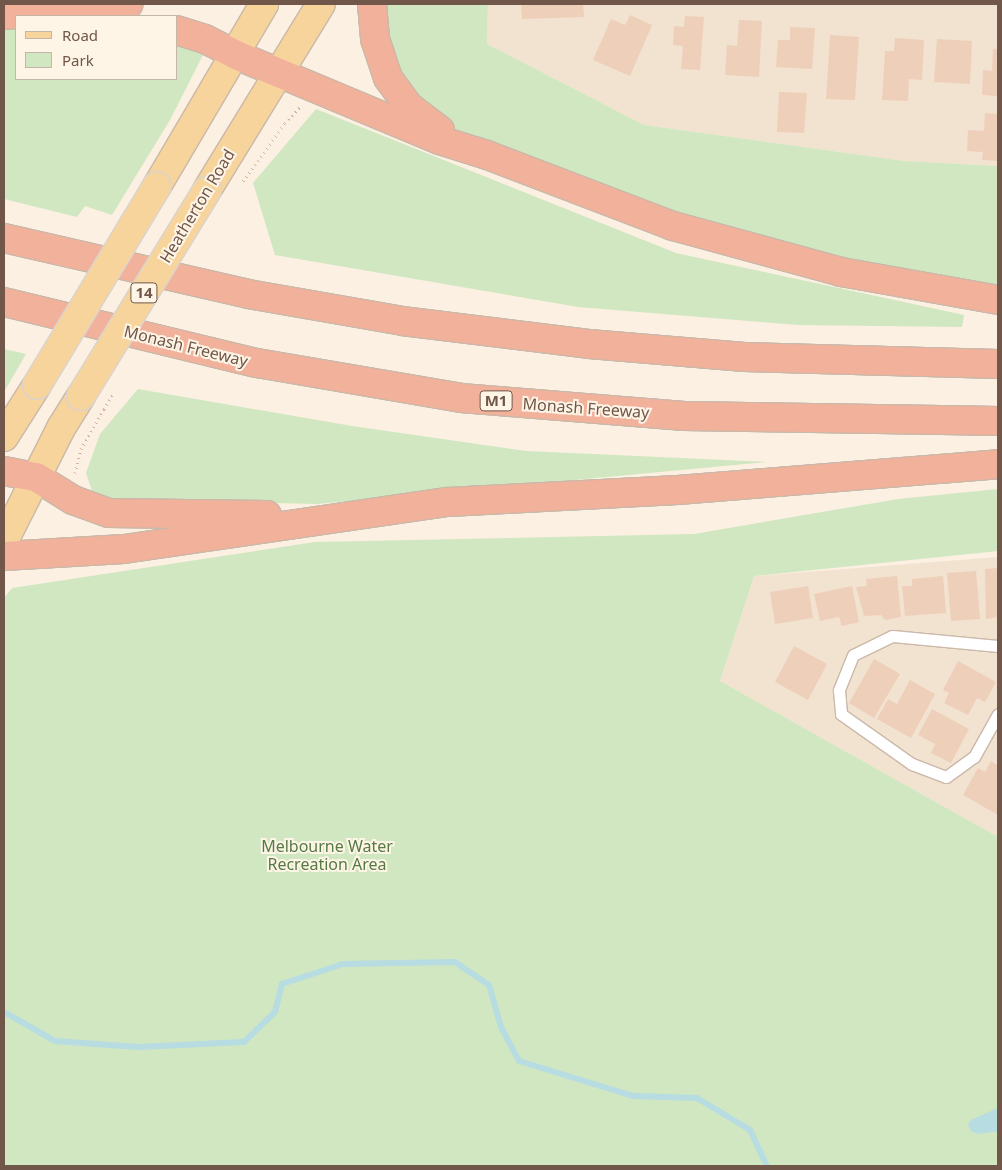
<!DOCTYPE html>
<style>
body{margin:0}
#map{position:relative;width:1002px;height:1170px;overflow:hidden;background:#fbf0e1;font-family:"Noto Sans",sans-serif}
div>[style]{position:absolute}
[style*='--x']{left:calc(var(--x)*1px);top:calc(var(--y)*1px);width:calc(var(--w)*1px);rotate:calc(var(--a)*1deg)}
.residential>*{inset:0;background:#f2e2d0}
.green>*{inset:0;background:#d0e7c1}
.water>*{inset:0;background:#b7dce2}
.stream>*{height:6px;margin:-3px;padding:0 3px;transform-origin:3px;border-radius:3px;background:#b7dce2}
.building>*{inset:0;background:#eecfba}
.path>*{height:3px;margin-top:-1.5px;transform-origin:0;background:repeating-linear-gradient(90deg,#d3b29e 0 1px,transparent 0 5px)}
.roads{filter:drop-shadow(1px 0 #cab8a9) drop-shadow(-1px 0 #cab8a9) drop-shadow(0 1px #cab8a9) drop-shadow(0 -1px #cab8a9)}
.service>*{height:11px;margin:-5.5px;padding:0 5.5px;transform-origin:5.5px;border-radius:5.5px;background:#fff}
.primary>*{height:28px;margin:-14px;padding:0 14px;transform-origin:14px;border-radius:14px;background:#f6d49c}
.motorway>*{height:28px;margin:-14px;padding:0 14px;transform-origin:14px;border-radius:14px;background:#f2b19b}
.path-bridge>*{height:3px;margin-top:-1.5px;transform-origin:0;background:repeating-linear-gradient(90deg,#d3b29e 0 1px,transparent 0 5px)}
.bridges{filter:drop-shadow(1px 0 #dad3d0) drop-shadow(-1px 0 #dad3d0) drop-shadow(0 1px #dad3d0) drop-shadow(0 -1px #dad3d0)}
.primary-bridge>*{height:28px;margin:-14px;padding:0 14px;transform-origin:14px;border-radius:14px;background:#f6d49c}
span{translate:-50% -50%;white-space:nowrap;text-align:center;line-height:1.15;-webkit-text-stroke:4px #fef5e7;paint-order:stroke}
.shield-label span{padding:1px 4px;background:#fef5e7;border:1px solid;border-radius:4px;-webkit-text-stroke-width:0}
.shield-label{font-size:15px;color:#70574a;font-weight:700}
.street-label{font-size:16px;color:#70574a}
.park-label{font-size:16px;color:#557b45}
.frame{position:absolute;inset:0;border:5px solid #70574a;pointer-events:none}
.legend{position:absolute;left:15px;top:15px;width:162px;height:65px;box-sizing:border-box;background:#fef5e7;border:1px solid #c5b6a8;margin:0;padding:6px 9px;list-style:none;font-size:15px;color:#70574a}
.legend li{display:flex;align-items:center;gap:10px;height:25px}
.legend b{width:25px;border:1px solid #c5b6a8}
</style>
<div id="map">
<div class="residential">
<i style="clip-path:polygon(488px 4px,998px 4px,998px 166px,904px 161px,644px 125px,487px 44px)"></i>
<i style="clip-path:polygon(998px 557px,998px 837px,720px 681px,754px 576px)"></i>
</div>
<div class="green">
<i style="clip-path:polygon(385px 4px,488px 4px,487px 44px,644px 125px,904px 161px,998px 166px,998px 287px,865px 268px,697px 224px,462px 134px,425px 107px,400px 74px,391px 52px)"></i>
<i style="clip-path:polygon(4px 26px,16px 27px,16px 79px,176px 79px,176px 40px,205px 51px,170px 120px,112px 215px,85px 206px,77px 217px,4px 199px)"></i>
<i style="clip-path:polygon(316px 109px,676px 253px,964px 315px,962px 327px,798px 325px,578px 307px,275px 255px,253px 183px)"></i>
<i style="clip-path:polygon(4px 349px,26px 354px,4px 392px)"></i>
<i style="clip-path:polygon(138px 389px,352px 426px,526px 451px,767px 462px,317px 504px,107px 499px,92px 491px,86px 473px,100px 434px)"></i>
<i style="clip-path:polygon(998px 489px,998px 551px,754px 576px,720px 681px,998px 837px,998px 1166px,4px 1166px,4px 598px,12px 588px,315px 542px,694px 534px,898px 499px)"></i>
</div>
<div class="water">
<i style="clip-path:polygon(998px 1108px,998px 1131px,978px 1134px,971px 1131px,968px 1125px,971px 1120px)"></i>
</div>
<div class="stream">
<i style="--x:4;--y:1012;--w:59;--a:29.6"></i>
<i style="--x:55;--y:1041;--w:83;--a:4.1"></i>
<i style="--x:138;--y:1047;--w:106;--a:-2.7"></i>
<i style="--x:244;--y:1042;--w:43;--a:-44.1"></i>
<i style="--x:275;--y:1012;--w:29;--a:-76"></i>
<i style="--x:282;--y:984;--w:64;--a:-18.2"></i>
<i style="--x:343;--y:964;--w:112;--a:-1"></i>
<i style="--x:455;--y:962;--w:41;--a:34.1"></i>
<i style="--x:489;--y:985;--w:44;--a:74.1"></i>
<i style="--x:501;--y:1027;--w:38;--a:62"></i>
<i style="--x:519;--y:1061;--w:119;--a:17.1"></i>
<i style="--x:633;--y:1096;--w:64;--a:1.8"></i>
<i style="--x:697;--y:1098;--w:62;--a:31.1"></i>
<i style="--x:750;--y:1130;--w:40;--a:65"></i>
</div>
<div class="building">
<i style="clip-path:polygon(521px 4px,583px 4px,584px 17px,522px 19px)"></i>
<i style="clip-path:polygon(630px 15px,652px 25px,630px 76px,593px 60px,611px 19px,625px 25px)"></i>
<i style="clip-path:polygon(685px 16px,704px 17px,700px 70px,681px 69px,683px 46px,673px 45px,674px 26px,684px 27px)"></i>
<i style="clip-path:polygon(739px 20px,762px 21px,759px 77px,725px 75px,727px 45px,737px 46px)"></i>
<i style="clip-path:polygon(790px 27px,815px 28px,812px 69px,776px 67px,778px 40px,790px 40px)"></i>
<i style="clip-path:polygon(830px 35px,859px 37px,855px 100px,826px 99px)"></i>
<i style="clip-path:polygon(895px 38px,924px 40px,922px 80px,909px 79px,908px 101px,882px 100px,885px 51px,894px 51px)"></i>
<i style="clip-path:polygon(937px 39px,972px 41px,970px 84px,934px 82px)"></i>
<i style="clip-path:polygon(993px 49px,998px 49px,998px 96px,982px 95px,983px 70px,992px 71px)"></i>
<i style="clip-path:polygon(779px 92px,807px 93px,804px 133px,777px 132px)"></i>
<i style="clip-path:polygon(985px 113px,998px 114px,998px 161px,982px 160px,983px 152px,967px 151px,968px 130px,984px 131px)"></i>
<i style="clip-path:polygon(998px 568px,998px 617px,986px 619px,985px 569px)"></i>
<i style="clip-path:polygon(976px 571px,980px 619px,951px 621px,947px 573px)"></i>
<i style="clip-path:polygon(897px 576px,901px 617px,885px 620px,881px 615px,864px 616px,856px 587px,867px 586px,866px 579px)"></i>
<i style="clip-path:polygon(943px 576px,946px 613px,905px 616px,902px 586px,912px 586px,912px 579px)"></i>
<i style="clip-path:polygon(808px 586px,813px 618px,775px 624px,770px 592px)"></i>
<i style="clip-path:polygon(852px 586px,859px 622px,842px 626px,839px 617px,820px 621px,814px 594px)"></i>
<i style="clip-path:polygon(794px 646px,827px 664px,808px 700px,775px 682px)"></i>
<i style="clip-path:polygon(874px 659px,900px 674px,874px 718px,849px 703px)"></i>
<i style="clip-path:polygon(958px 661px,996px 682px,985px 702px,977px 698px,968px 715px,944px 703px,949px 693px,943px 690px)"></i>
<i style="clip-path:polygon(910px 680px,935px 694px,911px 738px,877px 719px,888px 699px,897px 704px)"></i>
<i style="clip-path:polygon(932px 709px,969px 729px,951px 763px,931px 753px,935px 744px,918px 735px)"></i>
<i style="clip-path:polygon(991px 761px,998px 766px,998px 815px,963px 795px,978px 768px,985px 772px)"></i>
</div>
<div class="path">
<i style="--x:243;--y:181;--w:72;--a:-54.1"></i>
<i style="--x:285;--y:123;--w:22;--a:-47"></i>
<i style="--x:75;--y:473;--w:25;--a:-76"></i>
<i style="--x:81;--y:449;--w:46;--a:-60.1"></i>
</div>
<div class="roads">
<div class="service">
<i style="--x:998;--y:646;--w:106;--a:-174.6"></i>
<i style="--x:892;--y:636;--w:43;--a:154"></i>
<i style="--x:853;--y:655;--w:38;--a:112"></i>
<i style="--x:839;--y:690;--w:24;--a:85"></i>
<i style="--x:841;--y:714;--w:87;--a:35.2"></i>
<i style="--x:912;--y:764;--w:36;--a:21"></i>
<i style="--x:946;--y:777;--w:34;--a:-36"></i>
<i style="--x:974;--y:757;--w:49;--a:-60.8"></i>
</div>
<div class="primary">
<i style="--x:157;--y:186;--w:211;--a:-59.5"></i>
<i style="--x:207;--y:190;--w:218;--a:-58.5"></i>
<i style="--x:4;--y:437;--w:62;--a:-57.6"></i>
<i style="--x:4;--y:541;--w:127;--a:-63.2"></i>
<i style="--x:61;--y:428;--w:38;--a:-58"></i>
</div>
<div class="motorway">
<i style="--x:372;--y:4;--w:35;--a:85"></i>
<i style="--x:375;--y:39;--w:41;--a:71.6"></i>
<i style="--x:388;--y:78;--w:34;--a:54"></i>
<i style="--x:408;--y:106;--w:40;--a:37"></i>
<i style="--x:4;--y:15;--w:125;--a:-5"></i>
<i style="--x:176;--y:30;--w:30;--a:17"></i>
<i style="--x:205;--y:39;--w:35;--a:27"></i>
<i style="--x:236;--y:55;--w:220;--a:22.7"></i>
<i style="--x:439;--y:140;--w:50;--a:17.4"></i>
<i style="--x:487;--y:155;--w:199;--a:20.9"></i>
<i style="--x:673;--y:226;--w:174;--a:15.3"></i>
<i style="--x:841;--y:272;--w:159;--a:10.1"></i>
<i style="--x:4;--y:238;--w:250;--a:12.9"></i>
<i style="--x:248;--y:294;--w:156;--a:9.9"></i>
<i style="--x:402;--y:321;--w:188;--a:7"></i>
<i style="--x:589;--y:344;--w:156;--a:4.8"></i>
<i style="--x:744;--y:357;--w:254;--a:1.6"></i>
<i style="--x:4;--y:302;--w:260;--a:13.6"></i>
<i style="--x:257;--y:363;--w:207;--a:9.7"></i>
<i style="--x:461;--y:398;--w:224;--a:4.6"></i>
<i style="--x:684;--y:416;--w:314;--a:0.9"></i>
<i style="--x:4;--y:471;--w:33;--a:11"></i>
<i style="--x:36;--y:477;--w:44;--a:31.9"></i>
<i style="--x:73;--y:500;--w:38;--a:20"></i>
<i style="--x:109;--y:513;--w:158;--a:0.7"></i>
<i style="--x:4;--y:556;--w:120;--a:-3.3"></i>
<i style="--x:124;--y:549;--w:327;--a:-8.3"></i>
<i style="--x:448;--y:502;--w:230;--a:-3"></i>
<i style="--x:678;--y:490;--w:321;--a:-4.6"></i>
</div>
</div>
<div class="path-bridge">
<i style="--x:104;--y:409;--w:17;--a:-59"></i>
</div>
<div class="bridges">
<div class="primary-bridge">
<i style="--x:37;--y:385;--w:232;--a:-58.9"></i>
<i style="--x:81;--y:396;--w:241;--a:-58.5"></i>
</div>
</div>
<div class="shield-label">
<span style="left:144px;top:293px">14</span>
<span style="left:496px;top:401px">M1</span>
</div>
<div class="street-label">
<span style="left:197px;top:206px;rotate:-59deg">Heatherton Road</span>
<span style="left:186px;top:346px;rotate:14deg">Monash Freeway</span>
<span style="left:586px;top:408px;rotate:4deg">Monash Freeway</span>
</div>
<div class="park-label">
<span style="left:327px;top:855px">Melbourne Water<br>Recreation Area</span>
</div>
<div class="frame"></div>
<ul class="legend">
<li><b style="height:6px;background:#f6d49c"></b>Road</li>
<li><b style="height:14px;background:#d0e7c1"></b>Park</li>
</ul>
</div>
